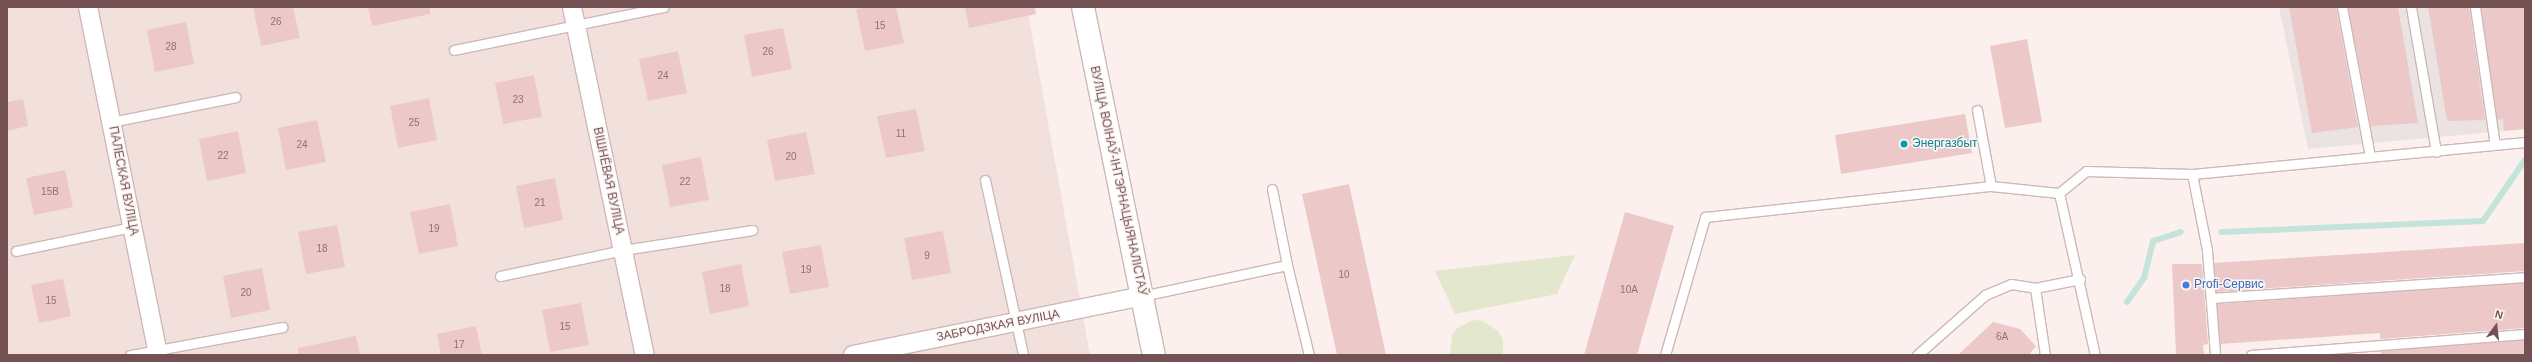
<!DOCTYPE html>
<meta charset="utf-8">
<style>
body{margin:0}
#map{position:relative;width:2532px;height:362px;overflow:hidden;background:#fbf0ed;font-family:Helvetica,sans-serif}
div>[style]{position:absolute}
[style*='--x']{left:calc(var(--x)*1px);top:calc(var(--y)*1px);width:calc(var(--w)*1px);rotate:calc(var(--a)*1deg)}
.residential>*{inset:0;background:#f2e0dd}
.industrial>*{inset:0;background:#ebe2e2}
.green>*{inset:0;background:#e2e7cd}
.stream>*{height:6px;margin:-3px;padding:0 3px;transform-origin:3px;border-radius:3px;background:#c3e3db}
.building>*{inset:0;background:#edc8c9}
.roads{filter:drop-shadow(1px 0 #ceb8b7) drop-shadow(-1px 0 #ceb8b7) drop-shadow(0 1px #ceb8b7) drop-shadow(0 -1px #ceb8b7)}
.service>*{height:9px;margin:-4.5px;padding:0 4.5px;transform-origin:4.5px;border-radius:4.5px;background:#fff}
.minor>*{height:18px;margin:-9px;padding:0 9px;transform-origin:9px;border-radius:9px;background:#fff}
.tertiary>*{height:22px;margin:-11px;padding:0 11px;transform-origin:11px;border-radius:11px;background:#fff}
.dots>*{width:11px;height:11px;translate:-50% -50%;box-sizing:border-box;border:2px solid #fdf6f4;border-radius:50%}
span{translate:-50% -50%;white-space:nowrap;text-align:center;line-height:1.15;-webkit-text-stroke:3px #fdf6f4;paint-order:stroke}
.number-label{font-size:10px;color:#927071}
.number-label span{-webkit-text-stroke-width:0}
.culture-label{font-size:12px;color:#0d838f}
.left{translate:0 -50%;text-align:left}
.street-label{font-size:12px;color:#745254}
.shop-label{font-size:12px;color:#366cbe}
.frame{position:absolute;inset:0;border:8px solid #745254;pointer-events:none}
.north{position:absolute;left:2476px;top:306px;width:40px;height:40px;-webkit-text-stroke:3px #fdf6f4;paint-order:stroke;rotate:15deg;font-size:11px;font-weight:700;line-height:16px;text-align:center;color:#745254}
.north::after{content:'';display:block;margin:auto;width:14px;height:18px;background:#745254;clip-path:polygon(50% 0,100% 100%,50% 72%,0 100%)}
</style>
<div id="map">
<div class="residential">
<i style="clip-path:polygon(7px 7px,1027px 7px,1090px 355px,7px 355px)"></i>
</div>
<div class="industrial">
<i style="clip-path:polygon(2279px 7px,2525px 7px,2525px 129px,2308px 149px)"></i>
</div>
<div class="green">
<i style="clip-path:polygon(1575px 255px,1557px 294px,1455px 314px,1435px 271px)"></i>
<i style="clip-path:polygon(1473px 320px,1483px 321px,1498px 331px,1503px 339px,1503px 355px,1450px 355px,1452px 335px,1457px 328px)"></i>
</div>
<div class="stream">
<i style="--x:2222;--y:232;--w:261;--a:-2.4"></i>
<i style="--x:2483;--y:221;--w:74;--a:-55.5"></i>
<i style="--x:2127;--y:302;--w:29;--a:-55"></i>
<i style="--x:2144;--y:278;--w:38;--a:-76"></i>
<i style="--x:2153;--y:241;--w:29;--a:-18"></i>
</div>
<div class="building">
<i style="clip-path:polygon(253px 7px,293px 7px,300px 38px,261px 46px)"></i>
<i style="clip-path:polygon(368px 7px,430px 7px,430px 14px,372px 26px)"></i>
<i style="clip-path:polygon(867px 7px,896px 7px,904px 43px,865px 51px,856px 9px)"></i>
<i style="clip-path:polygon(965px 7px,1035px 7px,1036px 14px,969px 28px)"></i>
<i style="clip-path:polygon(2289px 7px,2336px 7px,2358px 127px,2312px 133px)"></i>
<i style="clip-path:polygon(2348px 7px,2398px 7px,2418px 123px,2371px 126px)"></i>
<i style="clip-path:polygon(2428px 7px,2469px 7px,2485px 120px,2447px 121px)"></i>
<i style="clip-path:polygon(2481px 7px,2525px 7px,2525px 129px,2504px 131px,2503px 119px,2497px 120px)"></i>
<i style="clip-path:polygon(186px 22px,194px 64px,155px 72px,147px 30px)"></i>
<i style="clip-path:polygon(783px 28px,792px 69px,752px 77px,744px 35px)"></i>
<i style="clip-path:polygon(2027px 39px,2042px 122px,2005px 128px,1990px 46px)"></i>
<i style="clip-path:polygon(678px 51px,687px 93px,648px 101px,639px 59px)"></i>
<i style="clip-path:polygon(534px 75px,542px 117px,503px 124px,495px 83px)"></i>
<i style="clip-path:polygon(429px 98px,437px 140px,398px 148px,390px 106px)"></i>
<i style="clip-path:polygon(23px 99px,28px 126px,7px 131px,7px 102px)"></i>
<i style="clip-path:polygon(916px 109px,925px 151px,886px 158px,877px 116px)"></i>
<i style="clip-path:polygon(1965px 114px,1972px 153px,1841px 174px,1835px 135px)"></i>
<i style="clip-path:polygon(317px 120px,326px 162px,286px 170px,278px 128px)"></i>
<i style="clip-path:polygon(238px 131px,246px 173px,207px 181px,199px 139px)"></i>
<i style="clip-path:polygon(806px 132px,815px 174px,775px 181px,767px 140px)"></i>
<i style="clip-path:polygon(701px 157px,709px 200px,670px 207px,662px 165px)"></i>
<i style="clip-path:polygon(65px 170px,73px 207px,34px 215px,26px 178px)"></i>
<i style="clip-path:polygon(555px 178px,563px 220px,524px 228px,516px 186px)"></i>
<i style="clip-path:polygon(1349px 184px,1386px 355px,1337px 355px,1302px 194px)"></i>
<i style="clip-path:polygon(450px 204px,458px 246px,419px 254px,410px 212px)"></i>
<i style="clip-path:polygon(1625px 212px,1674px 226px,1637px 355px,1584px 355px)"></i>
<i style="clip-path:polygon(337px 225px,345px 267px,306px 274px,298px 232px)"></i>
<i style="clip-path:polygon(943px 231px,951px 273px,912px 280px,904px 238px)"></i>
<i style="clip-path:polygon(2525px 243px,2525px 271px,2216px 292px,2214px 263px)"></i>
<i style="clip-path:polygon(821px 245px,829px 287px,790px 294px,782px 252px)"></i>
<i style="clip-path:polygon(741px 264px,749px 306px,710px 314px,702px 272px)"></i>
<i style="clip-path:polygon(2172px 264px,2202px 264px,2208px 344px,2203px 345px,2204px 355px,2176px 355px)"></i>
<i style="clip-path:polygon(262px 268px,270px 310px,231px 318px,223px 276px)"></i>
<i style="clip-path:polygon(63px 279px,71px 316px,39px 323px,31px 285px)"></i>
<i style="clip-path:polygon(2525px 283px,2525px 328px,2380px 339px,2380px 333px,2220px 344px,2217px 304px)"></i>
<i style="clip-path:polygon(581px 303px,589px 345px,550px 352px,542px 310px)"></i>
<i style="clip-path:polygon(1993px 322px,2020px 329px,2036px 346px,2029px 355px,1958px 355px)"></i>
<i style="clip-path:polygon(476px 326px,482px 355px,441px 355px,437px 334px)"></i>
<i style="clip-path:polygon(356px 336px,360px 355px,298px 355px,298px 348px)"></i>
<i style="clip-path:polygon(2525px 340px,2525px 355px,2381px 355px,2381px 351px)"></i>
</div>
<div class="roads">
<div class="service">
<i style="--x:2342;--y:7;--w:152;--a:79.4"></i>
<i style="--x:2411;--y:7;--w:147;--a:80.2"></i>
<i style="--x:2475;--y:7;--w:139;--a:81.8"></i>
<i style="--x:454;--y:50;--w:214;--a:-11.6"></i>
<i style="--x:1977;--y:110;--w:77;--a:79.6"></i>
<i style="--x:111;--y:122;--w:127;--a:-11.3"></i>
<i style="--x:2192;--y:174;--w:77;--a:78.8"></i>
<i style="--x:2207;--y:250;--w:105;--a:85.6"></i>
<i style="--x:985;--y:180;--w:179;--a:77.7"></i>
<i style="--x:1272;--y:189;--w:77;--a:78.8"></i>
<i style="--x:2059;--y:193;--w:166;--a:77.5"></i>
<i style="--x:16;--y:251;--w:118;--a:-11.7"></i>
<i style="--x:500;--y:276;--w:126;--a:-11.9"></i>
<i style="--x:623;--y:250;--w:131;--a:-8.8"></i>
<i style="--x:2035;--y:288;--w:68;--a:81.5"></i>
<i style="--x:1142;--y:296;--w:148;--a:-12.1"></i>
<i style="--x:1287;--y:265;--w:93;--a:76.3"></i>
<i style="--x:2211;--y:298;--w:315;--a:-3.8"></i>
<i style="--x:130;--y:355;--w:155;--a:-10.4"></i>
<i style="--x:1665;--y:355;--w:144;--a:-73.8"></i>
<i style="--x:1705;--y:217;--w:288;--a:-6.2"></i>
<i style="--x:1991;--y:186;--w:68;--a:5.9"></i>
<i style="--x:2059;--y:193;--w:35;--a:-39"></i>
<i style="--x:2086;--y:171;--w:106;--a:1.6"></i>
<i style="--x:2192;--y:174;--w:335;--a:-5.5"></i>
<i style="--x:1917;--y:355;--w:91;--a:-41.4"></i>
<i style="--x:1985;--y:295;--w:28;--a:-23"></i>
<i style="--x:2011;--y:284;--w:24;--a:9"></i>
<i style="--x:2035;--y:288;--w:46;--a:-11.3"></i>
<i style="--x:2251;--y:355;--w:275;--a:-4.4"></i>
</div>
<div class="minor">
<i style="--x:88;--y:7;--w:355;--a:78.6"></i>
<i style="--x:572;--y:7;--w:356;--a:78.2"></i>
<i style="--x:853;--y:355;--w:295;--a:-11.5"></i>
</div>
<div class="tertiary">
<i style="--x:1083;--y:7;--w:355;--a:78.5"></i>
</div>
</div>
<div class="dots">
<i style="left:1904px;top:144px;background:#0f9aa8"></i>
<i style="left:2186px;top:285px;background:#3f7fe0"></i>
</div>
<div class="number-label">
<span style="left:276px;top:22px">26</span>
<span style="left:880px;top:26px">15</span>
<span style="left:171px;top:47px">28</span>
<span style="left:768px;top:52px">26</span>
<span style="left:663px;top:76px">24</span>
<span style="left:518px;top:100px">23</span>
<span style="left:414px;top:123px">25</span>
<span style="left:901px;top:134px">11</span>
<span style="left:302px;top:145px">24</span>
<span style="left:223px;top:156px">22</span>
<span style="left:791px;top:157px">20</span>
<span style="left:685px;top:182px">22</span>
<span style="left:50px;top:192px">15В</span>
<span style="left:540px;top:203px">21</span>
<span style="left:434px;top:229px">19</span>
<span style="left:322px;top:249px">18</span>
<span style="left:927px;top:256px">9</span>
<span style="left:806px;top:270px">19</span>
<span style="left:1344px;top:275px">10</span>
<span style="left:725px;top:289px">18</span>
<span style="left:1629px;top:290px">10А</span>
<span style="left:246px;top:293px">20</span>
<span style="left:51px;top:301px">15</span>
<span style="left:565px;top:327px">15</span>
<span style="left:2002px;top:337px">6А</span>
<span style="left:459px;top:345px">17</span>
</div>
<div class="culture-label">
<span class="left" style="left:1912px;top:144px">Энергазбыт</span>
</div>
<div class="street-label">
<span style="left:123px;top:181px;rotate:79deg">ПАЛЕСКАЯ ВУЛІЦА</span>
<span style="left:608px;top:181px;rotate:78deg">ВІШНЁВАЯ ВУЛІЦА</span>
<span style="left:1118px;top:181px;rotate:78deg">ВУЛІЦА ВОІНАЎ-ІНТЭРНАЦЫЯНАЛІСТАЎ</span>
<span style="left:998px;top:326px;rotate:-11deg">ЗАБРОДЗКАЯ ВУЛІЦА</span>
</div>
<div class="shop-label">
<span class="left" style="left:2194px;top:285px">Profi-Сервис</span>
</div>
<div class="frame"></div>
<div class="north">N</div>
</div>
